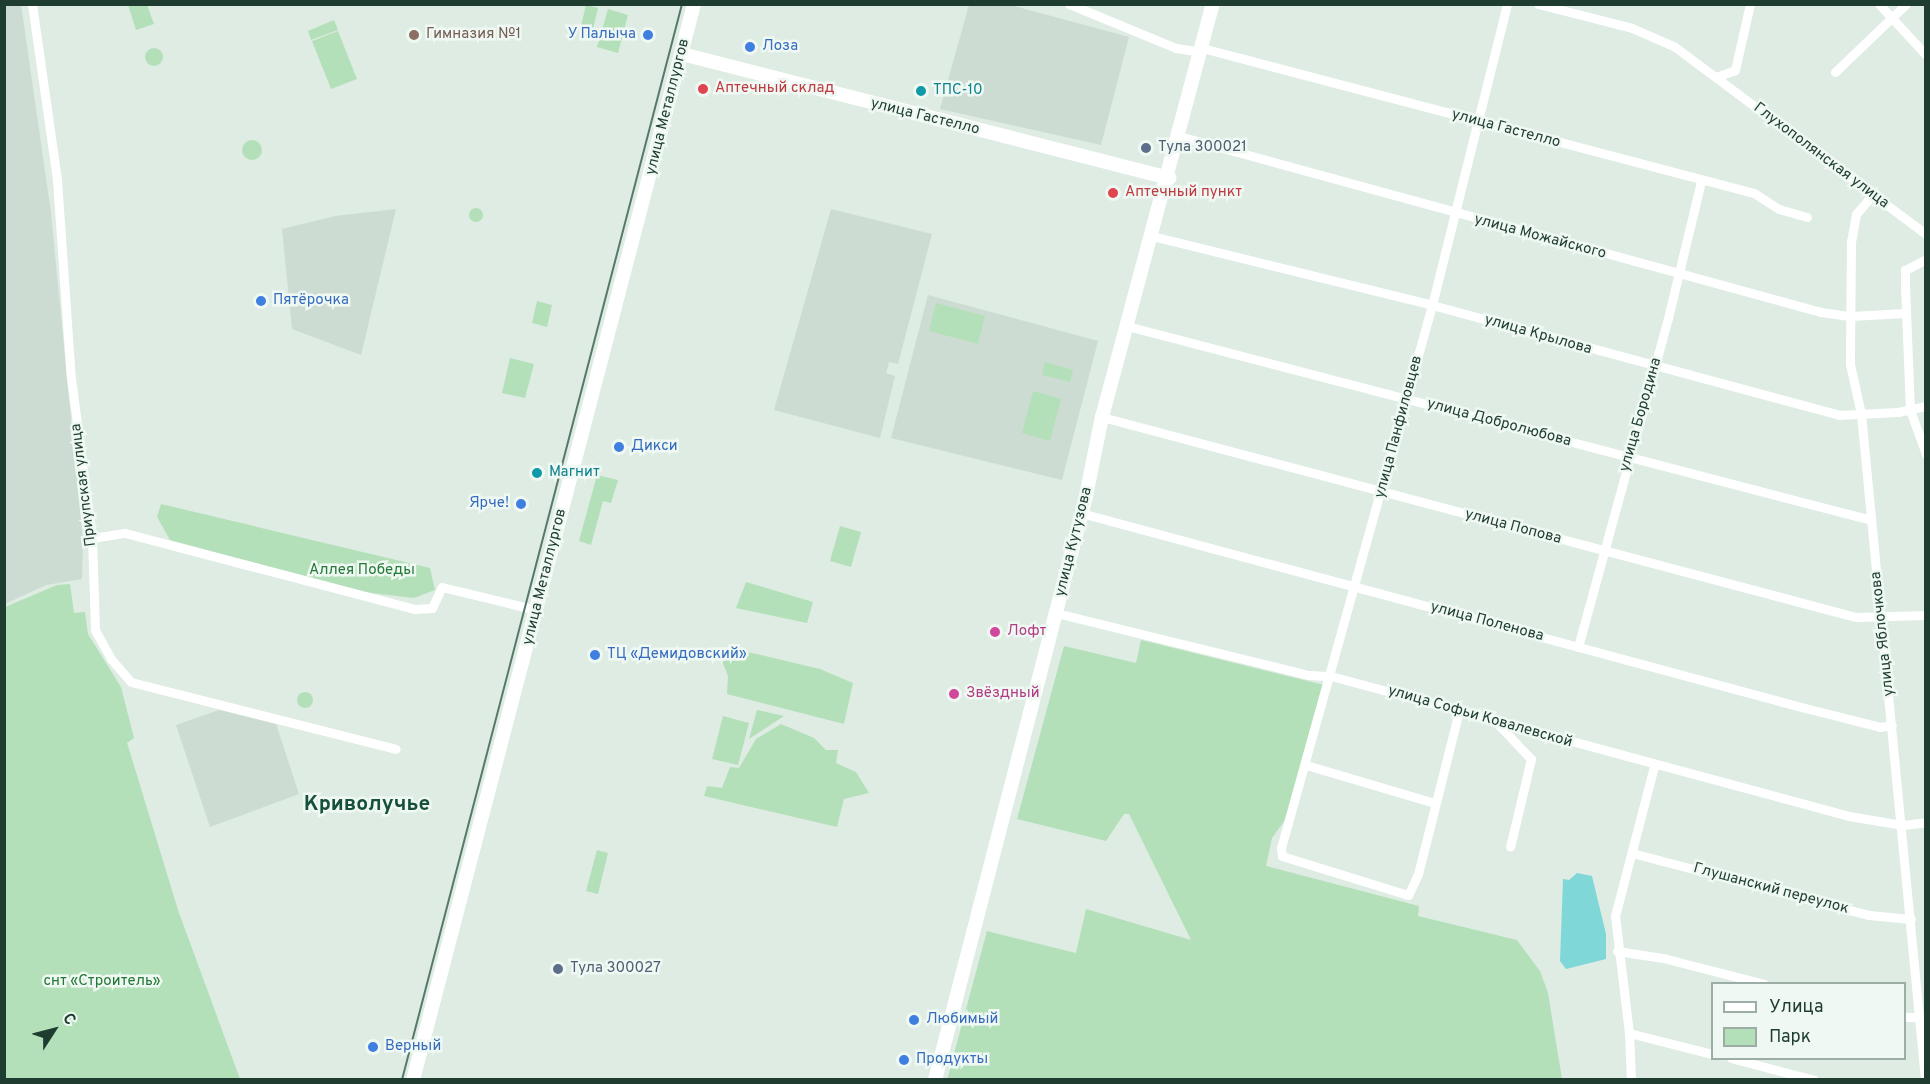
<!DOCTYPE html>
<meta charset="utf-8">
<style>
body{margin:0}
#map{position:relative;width:1930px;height:1084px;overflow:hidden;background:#deece3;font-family:Overpass,sans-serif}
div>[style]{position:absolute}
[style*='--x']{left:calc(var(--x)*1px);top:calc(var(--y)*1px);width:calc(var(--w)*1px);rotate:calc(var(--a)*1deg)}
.built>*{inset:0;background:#ccdcd2}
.green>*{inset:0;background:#b4e0b9}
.round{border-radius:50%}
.water>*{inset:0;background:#7fd8d7}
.street>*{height:9px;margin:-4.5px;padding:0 4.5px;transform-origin:4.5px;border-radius:4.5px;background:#fff}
.secondary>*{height:14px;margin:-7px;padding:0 7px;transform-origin:7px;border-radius:7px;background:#fff}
.tram>*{height:1.5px;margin:-0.75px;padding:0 0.75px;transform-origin:0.75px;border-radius:0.75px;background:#57796b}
.dots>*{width:16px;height:16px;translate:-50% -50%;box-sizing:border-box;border:3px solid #eff8f2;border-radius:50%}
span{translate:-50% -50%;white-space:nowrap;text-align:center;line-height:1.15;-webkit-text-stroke:5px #eff8f2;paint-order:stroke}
.education-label{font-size:15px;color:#785e54}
.left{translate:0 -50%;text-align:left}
.shop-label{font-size:15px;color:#366cbe}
.right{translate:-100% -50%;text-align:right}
.health-label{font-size:15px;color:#be3a42}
.culture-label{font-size:15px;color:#0d838f}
.street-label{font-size:15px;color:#1e3d30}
.service-label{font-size:15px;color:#4e5e75}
.park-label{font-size:15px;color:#237937}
.hotel-label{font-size:15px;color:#b23c85}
.district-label{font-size:21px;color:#17513a;font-weight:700}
.frame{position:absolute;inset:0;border:6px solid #1e3d30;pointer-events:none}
.legend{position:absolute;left:1711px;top:982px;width:195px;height:78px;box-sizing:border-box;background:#eff8f2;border:2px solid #9bada4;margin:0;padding:8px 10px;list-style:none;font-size:18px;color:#1e3d30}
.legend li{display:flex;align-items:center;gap:12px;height:30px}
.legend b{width:30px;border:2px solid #9bada4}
.north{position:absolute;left:24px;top:1000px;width:60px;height:60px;-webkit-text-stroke:4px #eff8f2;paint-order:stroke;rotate:54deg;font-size:16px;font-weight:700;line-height:24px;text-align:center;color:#1e3d30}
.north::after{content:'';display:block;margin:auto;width:21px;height:27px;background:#1e3d30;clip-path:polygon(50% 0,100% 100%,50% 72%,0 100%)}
</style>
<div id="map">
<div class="built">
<i style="clip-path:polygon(21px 4px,51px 213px,83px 542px,82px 579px,46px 585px,5px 604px,4px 5px)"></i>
<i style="clip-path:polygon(969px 5px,1010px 5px,1129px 37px,1101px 145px,940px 109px)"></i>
<i style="clip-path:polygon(396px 209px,361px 355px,292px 329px,282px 229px,335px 216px)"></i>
<i style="clip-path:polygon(831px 209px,932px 234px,898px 364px,889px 362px,886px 373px,895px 376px,880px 438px,774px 410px)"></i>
<i style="clip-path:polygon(928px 295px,1098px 341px,1062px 480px,891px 438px)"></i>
<i style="clip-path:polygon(219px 710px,276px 724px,299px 794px,210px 827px,176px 725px)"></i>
</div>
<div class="green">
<i style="clip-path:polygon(128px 5px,147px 5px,154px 24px,136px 30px)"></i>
<i style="clip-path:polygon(586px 5px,598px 8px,592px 33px,580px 30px)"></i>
<i style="clip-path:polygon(608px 9px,628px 15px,618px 53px,597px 47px)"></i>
<i style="clip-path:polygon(334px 20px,338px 30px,311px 40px,308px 31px)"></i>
<i style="clip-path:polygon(338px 31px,357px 79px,331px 89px,312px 41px)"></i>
<i class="round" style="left:145px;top:48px;width:18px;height:18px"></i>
<i class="round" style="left:242px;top:140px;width:20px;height:20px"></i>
<i class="round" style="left:469px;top:208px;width:14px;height:14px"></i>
<i style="clip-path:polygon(537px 301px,552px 305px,547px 327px,532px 323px)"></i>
<i style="clip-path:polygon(936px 303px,985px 316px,978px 344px,929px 331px)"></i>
<i style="clip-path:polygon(510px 358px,534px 364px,525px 398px,502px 393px)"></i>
<i style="clip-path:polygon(1045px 362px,1073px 370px,1070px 382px,1042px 375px)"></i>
<i style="clip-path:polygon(1033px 391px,1061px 399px,1050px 441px,1022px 433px)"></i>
<i style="clip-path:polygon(597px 475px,618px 480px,611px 503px,603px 501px,591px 545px,579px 541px)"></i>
<i style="clip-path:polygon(161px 504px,430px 568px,435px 590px,414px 598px,363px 592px,170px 540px,157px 517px)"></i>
<i style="clip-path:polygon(840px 526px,861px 532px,851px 567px,830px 561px)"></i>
<i style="clip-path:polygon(746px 582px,813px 602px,807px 623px,736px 608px)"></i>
<i style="clip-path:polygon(70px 584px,74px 613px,85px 612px,88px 634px,121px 687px,134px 738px,127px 743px,129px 749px,178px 910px,240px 1079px,5px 1079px,5px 607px,57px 585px)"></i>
<i style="clip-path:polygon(1141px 640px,1324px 685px,1285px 820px,1272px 838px,1266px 866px,1419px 906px,1418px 916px,1517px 940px,1540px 971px,1548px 993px,1562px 1079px,947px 1080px,987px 931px,1076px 953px,1086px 909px,1191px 940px,1129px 814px,1124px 814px,1106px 841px,1017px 819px,1064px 646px,1136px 663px)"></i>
<i style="clip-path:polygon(731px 648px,820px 669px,853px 683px,844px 724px,727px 694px,728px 676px,722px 661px)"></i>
<i class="round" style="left:297px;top:692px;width:16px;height:16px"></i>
<i style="clip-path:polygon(757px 710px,784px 716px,749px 739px)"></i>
<i style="clip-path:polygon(723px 716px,749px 723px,738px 765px,712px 759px)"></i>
<i style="clip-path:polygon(781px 724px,814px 738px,826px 750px,838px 750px,836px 763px,856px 772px,869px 793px,844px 799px,837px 827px,704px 796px,707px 786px,722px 788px,730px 767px,739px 768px,756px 739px)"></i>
<i style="clip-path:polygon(597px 850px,608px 853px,598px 894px,586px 891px)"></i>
</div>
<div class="water">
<i style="clip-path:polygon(1577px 873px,1592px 876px,1606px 934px,1606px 959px,1566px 969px,1560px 961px,1563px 879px,1569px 880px)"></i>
</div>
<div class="street">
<i style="--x:32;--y:4;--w:178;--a:81.9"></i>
<i style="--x:57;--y:180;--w:198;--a:86"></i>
<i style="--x:71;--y:378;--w:161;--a:82.5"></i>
<i style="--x:92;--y:538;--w:92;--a:88.1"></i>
<i style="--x:95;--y:630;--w:33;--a:61"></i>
<i style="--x:111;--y:659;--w:30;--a:49"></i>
<i style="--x:131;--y:682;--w:273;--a:14.2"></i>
<i style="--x:1069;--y:4;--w:116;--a:22.4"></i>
<i style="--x:1176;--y:48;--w:26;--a:9"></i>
<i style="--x:1538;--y:4;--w:97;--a:14.3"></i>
<i style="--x:1632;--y:28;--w:47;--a:23.8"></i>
<i style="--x:1675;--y:47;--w:313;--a:36.7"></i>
<i style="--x:1879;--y:4;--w:69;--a:47.3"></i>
<i style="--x:1202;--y:48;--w:571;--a:14.72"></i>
<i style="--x:1754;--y:193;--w:30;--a:33"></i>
<i style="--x:1779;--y:209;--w:29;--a:16"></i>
<i style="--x:1835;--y:72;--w:98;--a:-43.8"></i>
<i style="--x:1716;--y:77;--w:20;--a:-20"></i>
<i style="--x:1735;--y:70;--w:68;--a:-77.2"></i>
<i style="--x:1179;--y:136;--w:666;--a:15.33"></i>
<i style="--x:1821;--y:312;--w:30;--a:8"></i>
<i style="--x:1851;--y:316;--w:54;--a:-3.2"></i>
<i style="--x:1873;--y:194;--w:26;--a:130"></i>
<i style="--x:1856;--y:214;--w:27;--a:100"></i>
<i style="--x:1851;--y:241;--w:123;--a:90.5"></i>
<i style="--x:1850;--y:364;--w:51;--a:77.6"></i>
<i style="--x:1861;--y:414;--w:669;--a:84.51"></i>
<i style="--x:1152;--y:236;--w:288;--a:13.8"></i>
<i style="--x:1432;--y:305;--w:422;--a:15.1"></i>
<i style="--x:1839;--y:415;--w:59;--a:-2.9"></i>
<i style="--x:1898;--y:412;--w:29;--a:-12"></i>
<i style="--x:1926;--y:259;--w:24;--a:152"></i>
<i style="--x:1905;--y:270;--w:16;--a:90"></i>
<i style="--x:1905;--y:286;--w:124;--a:87.7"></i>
<i style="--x:1910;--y:410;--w:47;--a:70"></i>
<i style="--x:1127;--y:326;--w:769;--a:14.61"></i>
<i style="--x:1102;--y:417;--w:780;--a:14.86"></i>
<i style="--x:1856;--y:617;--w:70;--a:-1.6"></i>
<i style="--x:1081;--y:513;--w:754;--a:15.07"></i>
<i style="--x:1809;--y:709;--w:73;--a:14.2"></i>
<i style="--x:1880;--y:727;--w:12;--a:-9"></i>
<i style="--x:92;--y:538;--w:33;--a:-9"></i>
<i style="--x:125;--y:533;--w:300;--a:14.7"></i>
<i style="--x:415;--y:609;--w:17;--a:-3"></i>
<i style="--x:432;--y:608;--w:23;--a:-65"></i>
<i style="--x:442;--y:587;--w:98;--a:13.6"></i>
<i style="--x:1056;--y:613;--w:260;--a:13.8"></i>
<i style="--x:1309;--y:675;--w:22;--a:3"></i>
<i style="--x:1331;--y:676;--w:537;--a:15.12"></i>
<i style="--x:1849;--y:816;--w:55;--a:9.5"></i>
<i style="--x:1903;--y:825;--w:23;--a:-7"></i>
<i style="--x:1578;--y:647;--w:341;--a:-74.7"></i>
<i style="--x:1668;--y:318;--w:140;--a:-76.4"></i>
<i style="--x:1459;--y:711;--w:168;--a:104.1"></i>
<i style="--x:1418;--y:874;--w:23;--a:115"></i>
<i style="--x:1408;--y:895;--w:132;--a:-162.8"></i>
<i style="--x:1282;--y:856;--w:8;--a:-97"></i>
<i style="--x:1281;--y:848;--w:564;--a:-74.46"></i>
<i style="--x:1432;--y:305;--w:310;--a:-76"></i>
<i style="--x:1496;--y:722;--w:51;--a:46.6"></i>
<i style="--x:1531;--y:759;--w:90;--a:103.4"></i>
<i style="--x:1306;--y:765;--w:134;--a:16.5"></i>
<i style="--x:1632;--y:853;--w:245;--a:14.7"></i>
<i style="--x:1869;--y:915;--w:42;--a:5.4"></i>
<i style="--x:1617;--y:951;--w:47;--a:8.7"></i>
<i style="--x:1663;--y:958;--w:104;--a:14.4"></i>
<i style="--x:1904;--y:1017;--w:15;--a:0"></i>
<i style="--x:1629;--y:1033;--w:86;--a:14.2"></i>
<i style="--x:1731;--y:1058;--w:86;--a:14.8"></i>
<i style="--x:1631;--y:1080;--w:47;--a:-92.4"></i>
<i style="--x:1629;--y:1033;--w:118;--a:-96.8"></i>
<i style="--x:1615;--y:916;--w:155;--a:-75.4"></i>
</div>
<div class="secondary">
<i style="--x:682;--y:54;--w:503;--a:14.29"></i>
<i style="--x:413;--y:1080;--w:1112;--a:-75.36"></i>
<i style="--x:935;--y:1080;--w:603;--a:-75.5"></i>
<i style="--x:1086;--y:496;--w:81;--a:-78.6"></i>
<i style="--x:1102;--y:417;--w:428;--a:-75"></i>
</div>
<div class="tram">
<i style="--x:402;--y:1080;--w:1112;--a:-75.41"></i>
</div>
<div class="dots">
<i style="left:414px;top:35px;background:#8d6e63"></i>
<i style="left:648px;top:35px;background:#3f7fe0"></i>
<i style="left:750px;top:47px;background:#3f7fe0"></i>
<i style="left:703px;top:89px;background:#e0444e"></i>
<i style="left:921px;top:91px;background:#0f9aa8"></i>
<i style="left:1146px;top:148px;background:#5c6f8a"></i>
<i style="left:1113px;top:193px;background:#e0444e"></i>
<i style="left:261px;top:301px;background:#3f7fe0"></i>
<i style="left:619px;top:447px;background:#3f7fe0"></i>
<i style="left:537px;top:473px;background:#0f9aa8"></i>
<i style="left:521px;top:504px;background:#3f7fe0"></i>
<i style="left:995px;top:632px;background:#d1479c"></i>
<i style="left:595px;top:655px;background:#3f7fe0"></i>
<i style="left:954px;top:694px;background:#d1479c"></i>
<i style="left:558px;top:969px;background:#5c6f8a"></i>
<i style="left:914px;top:1020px;background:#3f7fe0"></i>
<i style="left:373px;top:1047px;background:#3f7fe0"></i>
<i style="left:904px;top:1060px;background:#3f7fe0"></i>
</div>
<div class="education-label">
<span class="left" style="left:426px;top:35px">Гимназия №1</span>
</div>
<div class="shop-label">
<span class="right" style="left:636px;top:35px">У Палыча</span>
<span class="left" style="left:762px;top:47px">Лоза</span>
<span class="left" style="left:273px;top:301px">Пятёрочка</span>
<span class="left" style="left:631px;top:447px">Дикси</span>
<span class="right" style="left:509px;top:504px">Ярче!</span>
<span class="left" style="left:607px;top:655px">ТЦ «Демидовский»</span>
<span class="left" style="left:926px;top:1020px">Любимый</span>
<span class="left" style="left:385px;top:1047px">Верный</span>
<span class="left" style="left:916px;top:1060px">Продукты</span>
</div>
<div class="health-label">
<span class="left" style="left:715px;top:89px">Аптечный склад</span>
<span class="left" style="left:1125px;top:193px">Аптечный пункт</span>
</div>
<div class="culture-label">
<span class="left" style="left:933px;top:91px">ТПС-10</span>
<span class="left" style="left:549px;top:473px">Магнит</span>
</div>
<div class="street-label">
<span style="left:668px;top:107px;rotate:-76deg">улица Металлургов</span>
<span style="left:925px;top:117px;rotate:14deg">улица Гастелло</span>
<span style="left:1506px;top:129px;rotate:15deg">улица Гастелло</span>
<span style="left:1821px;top:156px;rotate:37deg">Глухополянская улица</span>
<span style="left:1540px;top:237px;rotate:15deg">улица Можайского</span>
<span style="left:1538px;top:335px;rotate:16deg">улица Крылова</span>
<span style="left:1641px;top:415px;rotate:-74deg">улица Бородина</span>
<span style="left:1499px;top:423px;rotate:15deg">улица Добролюбова</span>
<span style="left:1399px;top:427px;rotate:-75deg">улица Панфиловцев</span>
<span style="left:84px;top:485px;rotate:-97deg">Приупская улица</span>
<span style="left:1513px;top:527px;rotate:15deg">улица Попова</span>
<span style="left:1074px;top:542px;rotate:-76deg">улица Кутузова</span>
<span style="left:545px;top:577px;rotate:-76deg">улица Металлургов</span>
<span style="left:1487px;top:622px;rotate:15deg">улица Поленова</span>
<span style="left:1883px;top:634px;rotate:-96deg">улица Яблочкова</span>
<span style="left:1480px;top:717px;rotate:16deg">улица Софьи Ковалевской</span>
<span style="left:1771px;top:889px;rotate:15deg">Глушанский переулок</span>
</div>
<div class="service-label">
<span class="left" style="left:1158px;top:148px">Тула 300021</span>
<span class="left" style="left:570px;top:969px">Тула 300027</span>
</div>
<div class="park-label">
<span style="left:362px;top:571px">Аллея Победы</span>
<span style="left:102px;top:982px">снт «Строитель»</span>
</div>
<div class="hotel-label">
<span class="left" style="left:1007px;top:632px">Лофт</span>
<span class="left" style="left:966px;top:694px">Звёздный</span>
</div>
<div class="district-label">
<span style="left:367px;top:805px">Криволучье</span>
</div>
<div class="frame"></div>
<ul class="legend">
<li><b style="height:8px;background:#fff"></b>Улица</li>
<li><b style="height:16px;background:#b4e0b9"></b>Парк</li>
</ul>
<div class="north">С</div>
</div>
